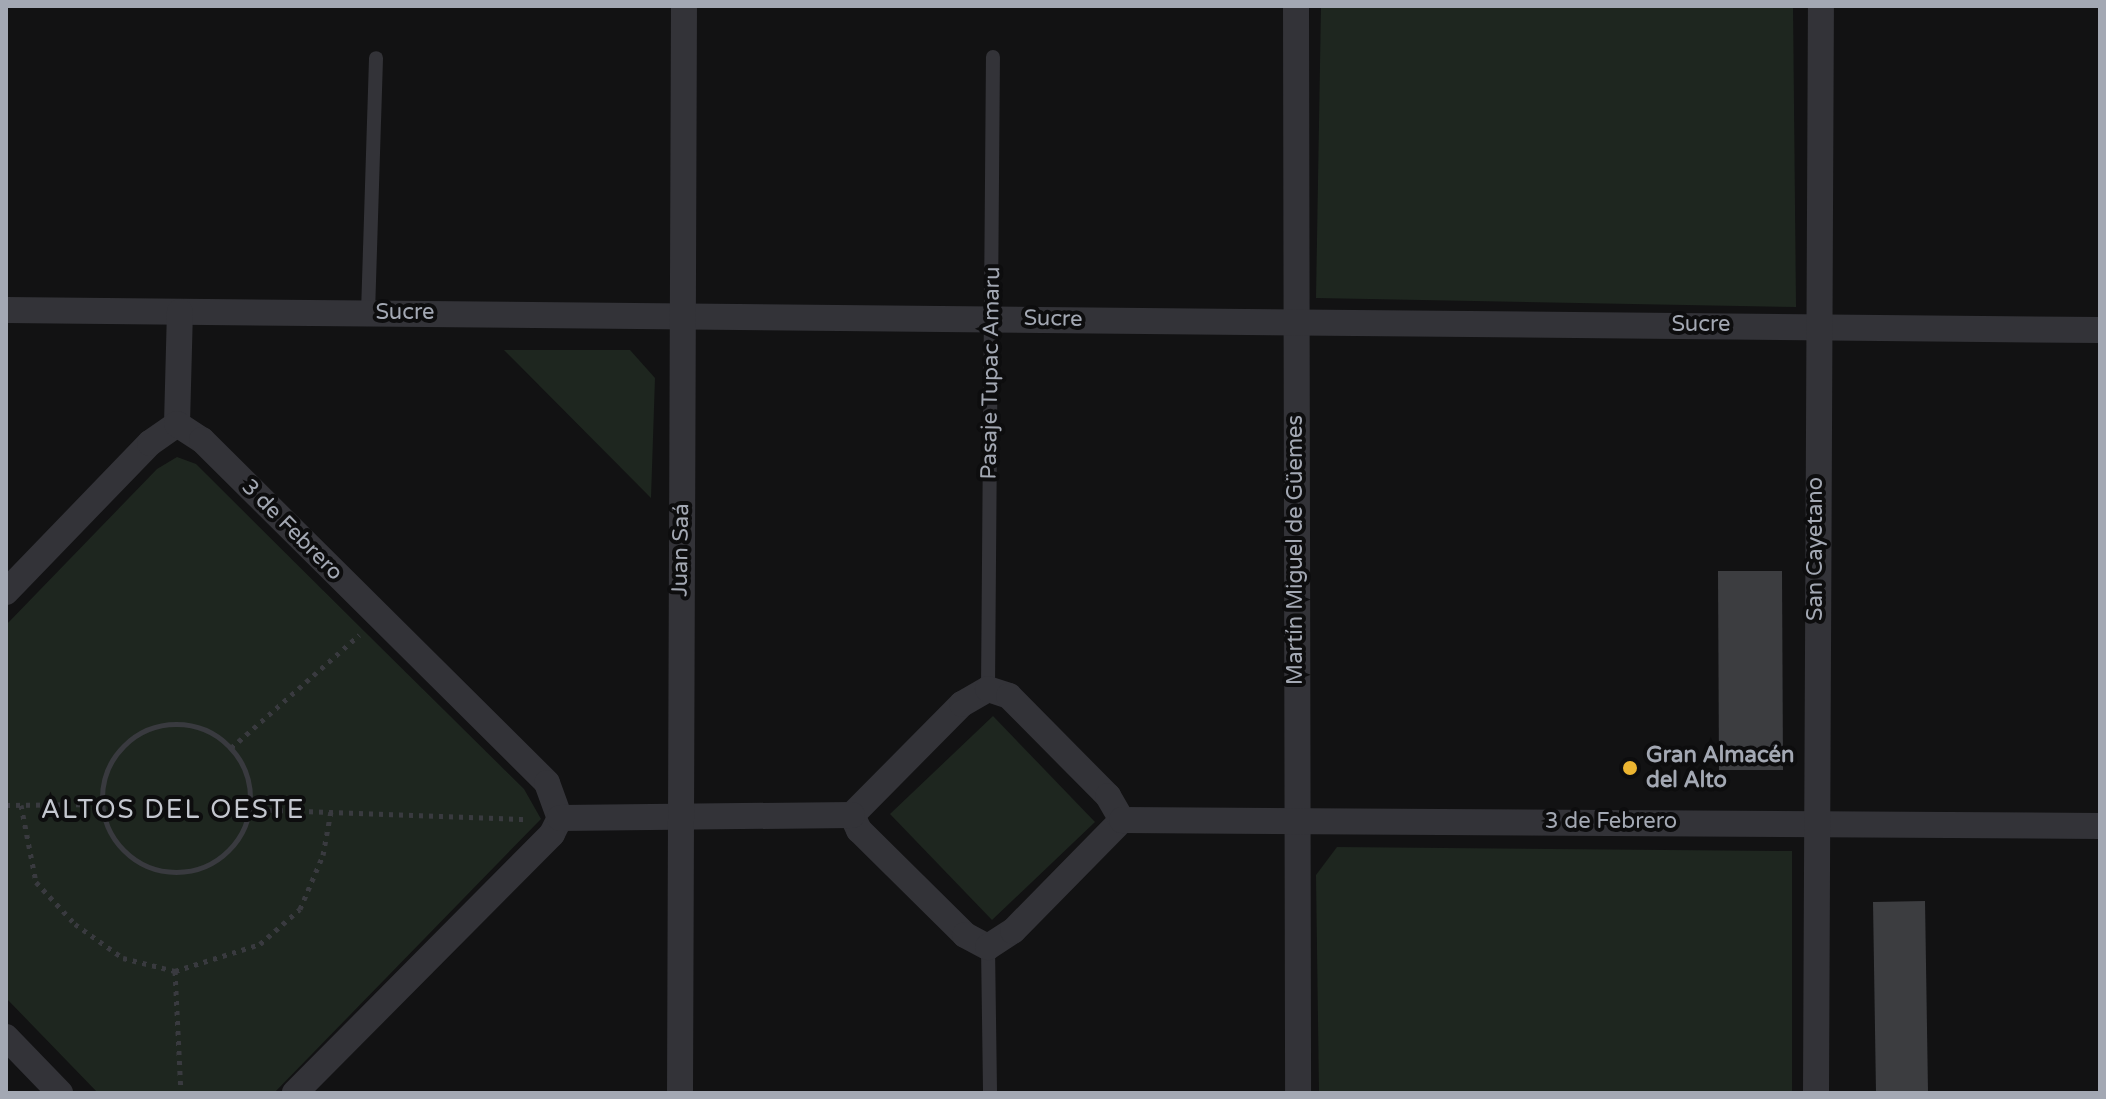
<!DOCTYPE html>
<meta charset="utf-8">
<style>
body{margin:0}
#map{position:relative;width:2106px;height:1099px;overflow:hidden;background:#121213;font-family:"Varela Round",sans-serif}
div>[style]{position:absolute}
[style*='--x']{left:calc(var(--x)*1px);top:calc(var(--y)*1px);width:calc(var(--w)*1px);rotate:calc(var(--a)*1deg)}
.green>*{inset:0;background:#1e261f}
.building>*{inset:0;background:#3c3d40}
.path>*{height:5px;margin-top:-2.5px;transform-origin:0;background:repeating-linear-gradient(90deg,#393a3f 0 4px,transparent 0 10px)}
.path>.ring{margin:-2.5px;padding:0;box-sizing:content-box;background:none;border:5px solid #393a3f;border-radius:50%}
.lane>*{height:14px;margin:-7px;padding:0 7px;transform-origin:7px;border-radius:7px;background:#333338}
.street>*{height:26px;margin:-13px;padding:0 13px;transform-origin:13px;border-radius:13px;background:#333338}
.dots>*{width:22px;height:22px;translate:-50% -50%;box-sizing:border-box;border:4px solid #0d0d0e;border-radius:50%}
span{translate:-50% -50%;white-space:nowrap;text-align:center;line-height:1.15;-webkit-text-stroke:8px #0d0d0e;paint-order:stroke}
.street-label{font-size:22px;color:#a3a8b3}
.poi-label{font-size:22px;color:#a3a8b3;font-weight:700}
.left{translate:0 -50%;text-align:left}
.quarter-label{font-size:26px;color:#c4c7cf;letter-spacing:2px}
.frame{position:absolute;inset:0;border:8px solid #a3a8b3;pointer-events:none}
</style>
<div id="map">
<div class="green">
<i style="clip-path:polygon(1321px 6px,1793px 6px,1796px 307px,1316px 298px)"></i>
<i style="clip-path:polygon(504px 350px,630px 350px,655px 378px,651px 498px)"></i>
<i style="clip-path:polygon(177px 457px,196px 464px,364px 631px,524px 789px,541px 819px,274px 1093px,98px 1093px,6px 998px,6px 625px,157px 469px)"></i>
<i style="clip-path:polygon(993px 716px,1095px 822px,992px 920px,890px 814px)"></i>
<i style="clip-path:polygon(1337px 847px,1792px 851px,1792px 1093px,1319px 1093px,1316px 875px)"></i>
</div>
<div class="building">
<i style="clip-path:polygon(1718px 571px,1782px 571px,1783px 770px,1719px 770px)"></i>
<i style="clip-path:polygon(1925px 901px,1928px 1093px,1876px 1093px,1873px 902px)"></i>
</div>
<div class="path">
<i class="ring" style="left:102px;top:724px;width:143px;height:143px"></i>
<i style="--x:231;--y:748;--w:171;--a:-41.4"></i>
<i style="--x:6;--y:805;--w:97;--a:-0.6"></i>
<i style="--x:21;--y:805;--w:78;--a:79"></i>
<i style="--x:36;--y:882;--w:57;--a:47.1"></i>
<i style="--x:75;--y:924;--w:59;--a:35.3"></i>
<i style="--x:123;--y:958;--w:54;--a:14"></i>
<i style="--x:175;--y:971;--w:89;--a:-17.6"></i>
<i style="--x:260;--y:944;--w:53;--a:-41.2"></i>
<i style="--x:300;--y:909;--w:59;--a:-66.9"></i>
<i style="--x:323;--y:855;--w:45;--a:-79.7"></i>
<i style="--x:249;--y:809;--w:278;--a:2.1"></i>
<i style="--x:175;--y:971;--w:122;--a:87.2"></i>
</div>
<div class="lane">
<i style="--x:368;--y:313;--w:255;--a:-88.2"></i>
<i style="--x:988;--y:689;--w:632;--a:-89.55"></i>
<i style="--x:988;--y:947;--w:146;--a:89.2"></i>
</div>
<div class="street">
<i style="--x:1296;--y:6;--w:1087;--a:89.89"></i>
<i style="--x:6;--y:310;--w:2094;--a:0.55"></i>
<i style="--x:177;--y:424;--w:112;--a:-88.5"></i>
<i style="--x:6;--y:592;--w:207;--a:-46"></i>
<i style="--x:150;--y:443;--w:33;--a:-35"></i>
<i style="--x:177;--y:424;--w:30;--a:33"></i>
<i style="--x:202;--y:440;--w:486;--a:44.8"></i>
<i style="--x:547;--y:783;--w:37;--a:70"></i>
<i style="--x:560;--y:818;--w:18;--a:117"></i>
<i style="--x:552;--y:834;--w:365;--a:134.8"></i>
<i style="--x:852;--y:815;--w:17;--a:65"></i>
<i style="--x:859;--y:830;--w:149;--a:44.7"></i>
<i style="--x:965;--y:935;--w:26;--a:28"></i>
<i style="--x:988;--y:947;--w:30;--a:-33"></i>
<i style="--x:1013;--y:931;--w:156;--a:-45.5"></i>
<i style="--x:852;--y:815;--w:156;--a:-45.3"></i>
<i style="--x:962;--y:704;--w:30;--a:-30"></i>
<i style="--x:988;--y:689;--w:22;--a:18"></i>
<i style="--x:1009;--y:696;--w:141;--a:45.3"></i>
<i style="--x:1108;--y:796;--w:28;--a:60"></i>
<i style="--x:560;--y:818;--w:292;--a:-0.6"></i>
<i style="--x:1122;--y:820;--w:978;--a:0.35"></i>
<i style="--x:6;--y:1037;--w:78;--a:46"></i>
<i style="--x:680;--y:1093;--w:1087;--a:-89.79"></i>
<i style="--x:1816;--y:1093;--w:1087;--a:-89.74"></i>
</div>
<div class="dots">
<i style="left:1630px;top:768px;background:#ecb531"></i>
</div>
<div class="street-label">
<span style="left:405px;top:313px">Sucre</span>
<span style="left:1053px;top:319px;rotate:1deg">Sucre</span>
<span style="left:1701px;top:325px">Sucre</span>
<span style="left:991px;top:373px;rotate:-89deg">Pasaje Tupac Amaru</span>
<span style="left:292px;top:530px;rotate:45deg">3 de Febrero</span>
<span style="left:1816px;top:549px;rotate:-90deg">San Cayetano</span>
<span style="left:681px;top:550px;rotate:-89deg">Juan Saá</span>
<span style="left:1296px;top:550px;rotate:-90deg">Martín Miguel de Güemes</span>
<span style="left:1611px;top:822px">3 de Febrero</span>
</div>
<div class="poi-label">
<span class="left" style="left:1646px;top:768px">Gran Almacén<br>del Alto</span>
</div>
<div class="quarter-label">
<span style="left:173px;top:810px">ALTOS DEL OESTE</span>
</div>
<div class="frame"></div>
</div>
